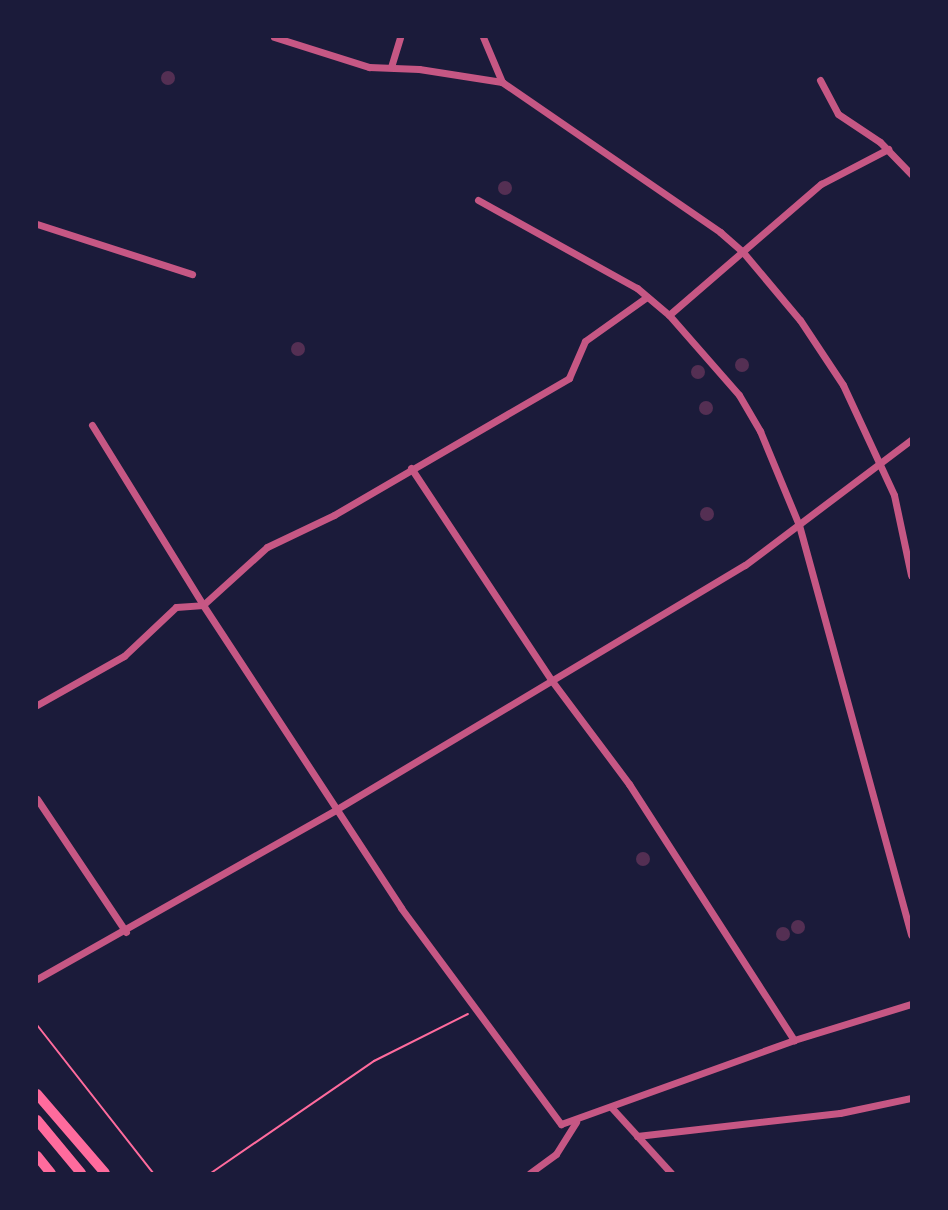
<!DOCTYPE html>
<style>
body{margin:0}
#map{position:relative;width:948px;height:1210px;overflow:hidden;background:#1b1b3a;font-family:"Roboto Condensed",sans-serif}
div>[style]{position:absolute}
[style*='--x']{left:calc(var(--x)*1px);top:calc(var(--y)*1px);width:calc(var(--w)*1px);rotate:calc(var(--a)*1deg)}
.building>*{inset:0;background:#542f53}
.round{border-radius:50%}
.path>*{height:2px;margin:-1px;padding:0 1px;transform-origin:1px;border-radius:1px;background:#ff6b9d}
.minor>*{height:7px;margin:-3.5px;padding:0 3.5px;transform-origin:3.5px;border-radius:3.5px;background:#c65784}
.primary>*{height:10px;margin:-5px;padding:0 5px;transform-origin:5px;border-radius:5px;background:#ff6b9d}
span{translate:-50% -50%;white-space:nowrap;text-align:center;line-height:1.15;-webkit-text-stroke:5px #1b1b3a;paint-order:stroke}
.frame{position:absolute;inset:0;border:38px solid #1b1b3a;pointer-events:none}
</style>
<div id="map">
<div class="building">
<i class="round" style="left:161px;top:71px;width:14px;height:14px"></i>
<i class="round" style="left:498px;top:181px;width:14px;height:14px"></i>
<i class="round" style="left:291px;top:342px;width:14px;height:14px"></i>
<i class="round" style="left:735px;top:358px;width:14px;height:14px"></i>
<i class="round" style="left:691px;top:365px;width:14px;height:14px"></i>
<i class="round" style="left:699px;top:401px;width:14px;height:14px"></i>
<i class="round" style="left:700px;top:507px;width:14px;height:14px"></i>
<i class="round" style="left:636px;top:852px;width:14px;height:14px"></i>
<i class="round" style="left:791px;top:920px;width:14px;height:14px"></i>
<i class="round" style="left:776px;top:927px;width:14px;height:14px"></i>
</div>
<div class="path">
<i style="--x:37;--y:1025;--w:188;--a:51.9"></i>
<i style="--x:211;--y:1173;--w:198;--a:-34.5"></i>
<i style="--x:374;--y:1061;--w:105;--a:-26.6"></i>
</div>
<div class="minor">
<i style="--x:274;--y:37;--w:100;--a:17.5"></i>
<i style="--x:369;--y:67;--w:50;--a:2.3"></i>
<i style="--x:419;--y:69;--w:84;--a:8.9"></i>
<i style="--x:502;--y:82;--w:265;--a:34.5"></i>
<i style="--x:720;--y:232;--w:29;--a:41"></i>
<i style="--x:742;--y:251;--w:90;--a:50"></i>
<i style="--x:800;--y:320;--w:78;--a:56.5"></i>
<i style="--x:843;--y:385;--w:121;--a:65.1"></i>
<i style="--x:894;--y:495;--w:82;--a:78"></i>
<i style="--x:483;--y:37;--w:49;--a:67.1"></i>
<i style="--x:391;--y:67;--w:31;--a:-73"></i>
<i style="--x:820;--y:80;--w:38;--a:62"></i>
<i style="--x:838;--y:114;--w:50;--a:33.7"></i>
<i style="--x:880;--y:142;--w:45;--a:45.9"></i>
<i style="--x:478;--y:200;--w:182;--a:29"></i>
<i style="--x:637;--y:288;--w:42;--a:40.2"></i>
<i style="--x:669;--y:315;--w:106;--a:48.8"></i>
<i style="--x:739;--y:395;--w:42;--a:59.7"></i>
<i style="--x:760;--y:431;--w:102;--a:67.5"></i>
<i style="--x:799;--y:525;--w:425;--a:74.7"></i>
<i style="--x:37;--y:224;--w:163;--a:17.9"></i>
<i style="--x:669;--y:315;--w:201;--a:-40.8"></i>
<i style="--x:821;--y:184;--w:76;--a:-27.6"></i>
<i style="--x:92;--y:425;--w:211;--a:58.3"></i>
<i style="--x:203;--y:605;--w:362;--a:56.8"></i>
<i style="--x:401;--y:908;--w:269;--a:53.5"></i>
<i style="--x:561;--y:1124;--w:248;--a:-19.8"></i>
<i style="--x:794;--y:1040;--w:122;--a:-17.1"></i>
<i style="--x:411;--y:468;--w:255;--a:56.5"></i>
<i style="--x:552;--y:681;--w:129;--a:53.2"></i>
<i style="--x:629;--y:784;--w:305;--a:57.2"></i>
<i style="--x:37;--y:705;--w:100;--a:-29.4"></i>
<i style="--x:124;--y:656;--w:71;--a:-43.3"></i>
<i style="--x:176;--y:607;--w:27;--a:-4"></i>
<i style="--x:203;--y:605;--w:86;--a:-42.2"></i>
<i style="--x:267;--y:547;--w:74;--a:-25.5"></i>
<i style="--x:334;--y:515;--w:272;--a:-30.2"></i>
<i style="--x:569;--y:378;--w:40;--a:-66.6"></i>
<i style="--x:585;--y:341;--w:76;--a:-35.4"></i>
<i style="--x:37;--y:799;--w:160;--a:56.2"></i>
<i style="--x:37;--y:979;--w:345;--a:-29.5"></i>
<i style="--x:337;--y:809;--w:475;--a:-30.9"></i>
<i style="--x:745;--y:565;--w:208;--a:-37"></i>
<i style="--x:611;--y:1107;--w:89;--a:47.7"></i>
<i style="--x:637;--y:1136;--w:204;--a:-6.5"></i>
<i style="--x:840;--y:1113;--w:73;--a:-11.9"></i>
<i style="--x:530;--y:1173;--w:32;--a:-36"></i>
<i style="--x:556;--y:1154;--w:38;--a:-58"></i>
</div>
<div class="primary">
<i style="--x:37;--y:1094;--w:104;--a:49.3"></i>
<i style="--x:37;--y:1120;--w:69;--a:50.3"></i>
<i style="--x:37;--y:1156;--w:22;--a:51"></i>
</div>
<div class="frame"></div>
</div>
